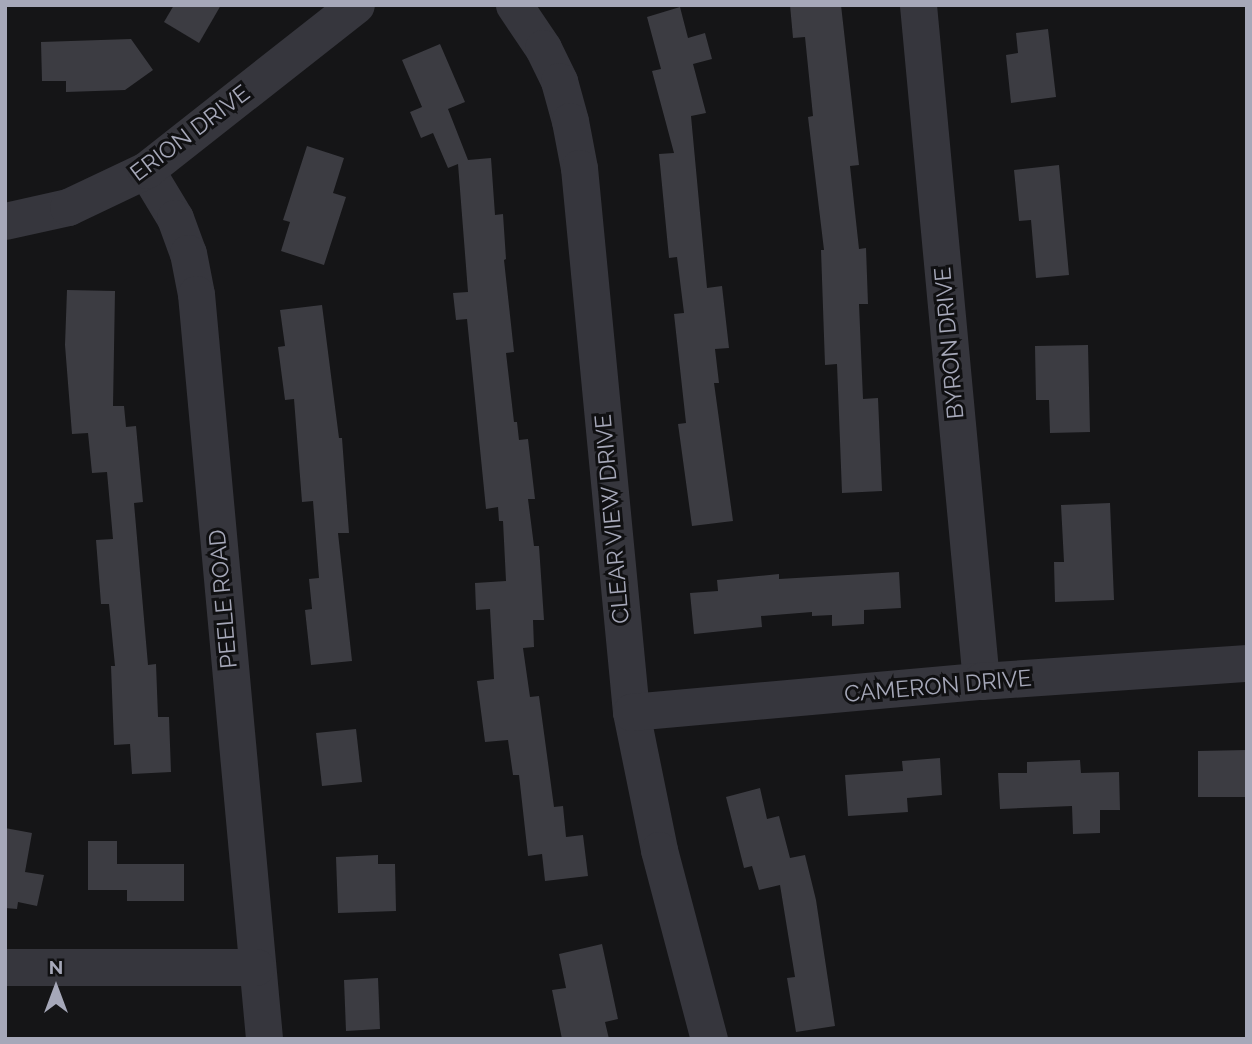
<!DOCTYPE html>
<style>
body{margin:0}
#map{position:relative;width:1252px;height:1044px;overflow:hidden;background:#151517;font-family:Raleway,sans-serif}
div>[style]{position:absolute}
[style*='--x']{left:calc(var(--x)*1px);top:calc(var(--y)*1px);width:calc(var(--w)*1px);rotate:calc(var(--a)*1deg)}
.building>*{inset:0;background:#3c3c42}
.minor>*{height:37px;margin:-18.5px;padding:0 18.5px;transform-origin:18.5px;border-radius:18.5px;background:#36363d}
span{translate:-50% -50%;white-space:nowrap;text-align:center;line-height:1.15;-webkit-text-stroke:6px #101012;paint-order:stroke}
.street-label{font-size:23px;color:#a6a8b9}
.frame{position:absolute;inset:0;border:7px solid #a6a8b9;pointer-events:none}
.north{position:absolute;left:21px;top:953px;width:70px;height:70px;-webkit-text-stroke:5px #101012;paint-order:stroke;rotate:0deg;font-size:19px;font-weight:700;line-height:28px;text-align:center;color:#a6a8b9}
.north::after{content:'';display:block;margin:auto;width:24px;height:32px;background:#a6a8b9;clip-path:polygon(50% 0,100% 100%,50% 72%,0 100%)}
</style>
<div id="map">
<div class="building">
<i style="clip-path:polygon(174px 5px,221px 5px,199px 43px,164px 22px)"></i>
<i style="clip-path:polygon(790px 5px,841px 5px,859px 165px,850px 166px,859px 249px,866px 248px,868px 304px,859px 304px,863px 399px,878px 398px,882px 491px,842px 493px,837px 364px,825px 365px,821px 250px,824px 250px,808px 117px,813px 116px,805px 37px,793px 38px)"></i>
<i style="clip-path:polygon(680px 7px,688px 38px,705px 33px,712px 59px,693px 64px,706px 113px,691px 116px,707px 288px,722px 286px,729px 348px,715px 349px,719px 383px,714px 383px,733px 521px,692px 526px,678px 424px,686px 423px,674px 314px,684px 313px,677px 257px,669px 258px,659px 154px,674px 153px,652px 71px,661px 69px,647px 17px)"></i>
<i style="clip-path:polygon(1048px 29px,1056px 97px,1011px 103px,1006px 55px,1018px 53px,1016px 33px)"></i>
<i style="clip-path:polygon(131px 39px,153px 70px,125px 90px,66px 92px,66px 81px,42px 81px,41px 42px)"></i>
<i style="clip-path:polygon(440px 44px,465px 102px,448px 109px,468px 160px,491px 158px,495px 215px,503px 214px,506px 259px,504px 260px,514px 352px,506px 353px,514px 422px,517px 422px,519px 440px,528px 439px,535px 499px,528px 499px,534px 546px,539px 546px,544px 620px,533px 620px,534px 647px,523px 648px,530px 697px,539px 696px,554px 807px,563px 806px,566px 837px,583px 835px,588px 876px,545px 881px,542px 854px,528px 856px,519px 775px,513px 775px,508px 740px,485px 742px,477px 681px,494px 679px,490px 609px,476px 610px,475px 583px,506px 581px,503px 521px,499px 521px,498px 507px,486px 509px,467px 319px,456px 320px,453px 293px,468px 292px,458px 164px,448px 168px,433px 133px,421px 138px,410px 112px,422px 107px,402px 60px)"></i>
<i style="clip-path:polygon(307px 146px,344px 158px,333px 193px,346px 197px,324px 265px,281px 251px,290px 222px,283px 220px)"></i>
<i style="clip-path:polygon(1059px 165px,1069px 275px,1036px 278px,1031px 220px,1019px 221px,1014px 170px)"></i>
<i style="clip-path:polygon(67px 290px,115px 291px,113px 406px,124px 406px,126px 427px,136px 426px,143px 502px,134px 503px,148px 665px,156px 664px,158px 717px,169px 717px,171px 772px,132px 774px,130px 744px,114px 745px,111px 666px,115px 666px,109px 604px,101px 604px,96px 540px,113px 539px,107px 472px,92px 473px,88px 433px,72px 434px,65px 345px)"></i>
<i style="clip-path:polygon(322px 305px,339px 438px,342px 438px,349px 533px,338px 533px,352px 661px,311px 665px,305px 610px,312px 609px,309px 579px,319px 578px,313px 501px,302px 502px,294px 399px,285px 400px,278px 347px,285px 346px,280px 310px)"></i>
<i style="clip-path:polygon(1088px 345px,1090px 432px,1050px 433px,1049px 400px,1036px 400px,1035px 346px)"></i>
<i style="clip-path:polygon(1110px 503px,1114px 600px,1055px 602px,1054px 562px,1064px 562px,1061px 505px)"></i>
<i style="clip-path:polygon(899px 572px,901px 608px,864px 610px,864px 624px,832px 626px,832px 615px,812px 616px,812px 612px,761px 616px,762px 627px,694px 634px,690px 593px,718px 591px,717px 580px,779px 574px,779px 579px)"></i>
<i style="clip-path:polygon(356px 729px,362px 782px,322px 786px,316px 733px)"></i>
<i style="clip-path:polygon(1247px 750px,1247px 797px,1198px 797px,1198px 751px)"></i>
<i style="clip-path:polygon(940px 758px,942px 795px,907px 798px,908px 812px,848px 816px,845px 775px,903px 771px,902px 761px)"></i>
<i style="clip-path:polygon(1080px 760px,1081px 773px,1119px 772px,1120px 810px,1100px 810px,1100px 833px,1073px 834px,1072px 806px,1000px 809px,998px 773px,1027px 773px,1027px 762px)"></i>
<i style="clip-path:polygon(760px 788px,767px 819px,779px 816px,790px 858px,805px 855px,816px 900px,835px 1026px,796px 1032px,787px 978px,795px 977px,780px 885px,759px 890px,752px 866px,744px 868px,726px 797px)"></i>
<i style="clip-path:polygon(5px 828px,32px 833px,25px 872px,44px 875px,37px 906px,18px 902px,17px 909px,5px 908px)"></i>
<i style="clip-path:polygon(88px 841px,117px 841px,117px 864px,184px 864px,184px 901px,127px 901px,127px 890px,88px 890px)"></i>
<i style="clip-path:polygon(378px 855px,378px 864px,395px 864px,396px 911px,338px 913px,336px 857px)"></i>
<i style="clip-path:polygon(602px 944px,618px 1019px,605px 1022px,609px 1039px,562px 1039px,552px 990px,566px 988px,559px 954px)"></i>
<i style="clip-path:polygon(378px 978px,380px 1029px,346px 1031px,344px 980px)"></i>
</div>
<div class="minor">
<i style="--x:514;--y:5;--w:52;--a:56"></i>
<i style="--x:543;--y:48;--w:37;--a:64"></i>
<i style="--x:559;--y:81;--w:41;--a:74.6"></i>
<i style="--x:570;--y:121;--w:48;--a:79.2"></i>
<i style="--x:579;--y:168;--w:546;--a:84.54"></i>
<i style="--x:631;--y:712;--w:141;--a:78.5"></i>
<i style="--x:659;--y:850;--w:196;--a:75.2"></i>
<i style="--x:918;--y:5;--w:679;--a:84.68"></i>
<i style="--x:146;--y:170;--w:56;--a:58.9"></i>
<i style="--x:175;--y:218;--w:37;--a:70"></i>
<i style="--x:188;--y:253;--w:42;--a:79"></i>
<i style="--x:196;--y:294;--w:748;--a:84.78"></i>
<i style="--x:5;--y:221;--w:65;--a:-12.5"></i>
<i style="--x:68;--y:207;--w:86;--a:-25.4"></i>
<i style="--x:146;--y:170;--w:267;--a:-38.2"></i>
<i style="--x:631;--y:712;--w:351;--a:-5.1"></i>
<i style="--x:981;--y:681;--w:267;--a:-3.9"></i>
<i style="--x:5;--y:967;--w:251;--a:0"></i>
</div>
<div class="street-label">
<span style="left:190px;top:133px;rotate:-37deg">ERION DRIVE</span>
<span style="left:949px;top:343px;rotate:-95deg">BYRON DRIVE</span>
<span style="left:612px;top:519px;rotate:-95deg">CLEAR VIEW DRIVE</span>
<span style="left:223px;top:599px;rotate:-95deg">PEELE ROAD</span>
<span style="left:938px;top:686px;rotate:-5deg">CAMERON DRIVE</span>
</div>
<div class="frame"></div>
<div class="north">N</div>
</div>
